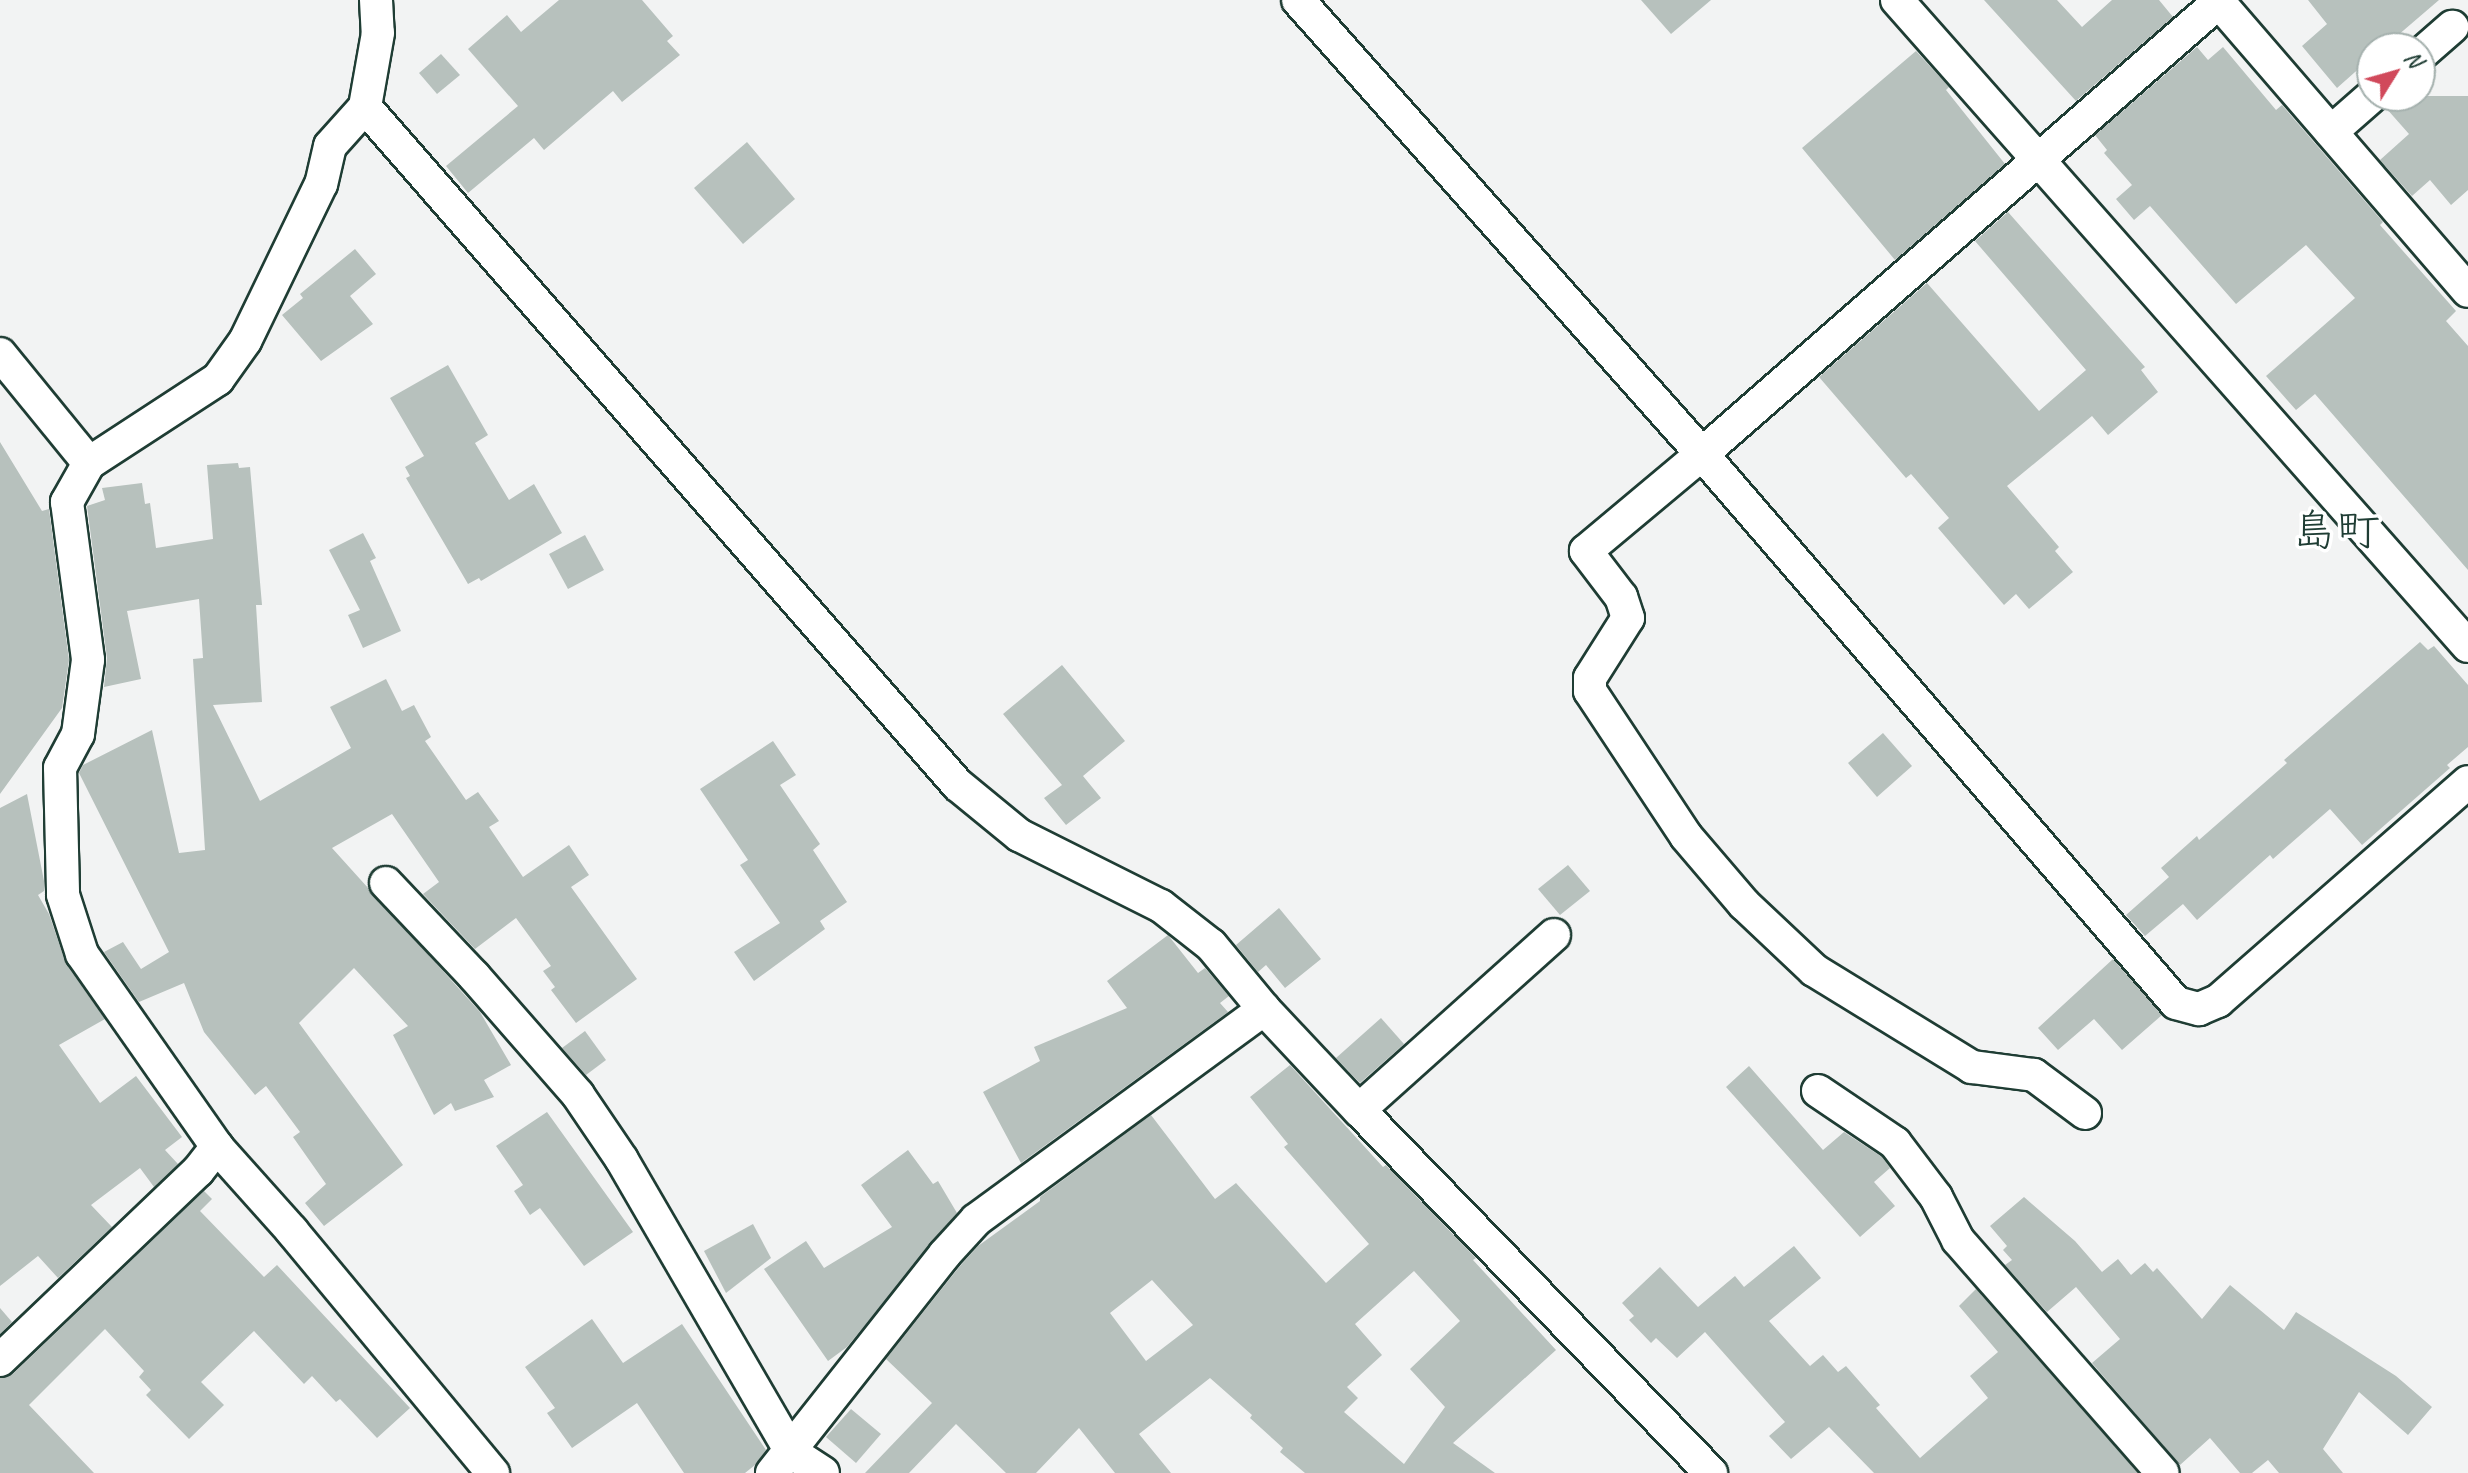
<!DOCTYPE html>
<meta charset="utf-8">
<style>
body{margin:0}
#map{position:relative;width:2468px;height:1473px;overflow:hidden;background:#f2f3f3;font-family:Caveat,"Klee One",sans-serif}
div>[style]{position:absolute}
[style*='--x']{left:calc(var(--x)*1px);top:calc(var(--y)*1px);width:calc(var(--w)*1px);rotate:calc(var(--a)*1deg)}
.building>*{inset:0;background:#b7c1bd}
.roads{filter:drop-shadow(2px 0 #1f3d34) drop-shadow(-2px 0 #1f3d34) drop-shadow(0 2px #1f3d34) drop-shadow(0 -2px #1f3d34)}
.minor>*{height:32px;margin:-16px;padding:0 16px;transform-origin:16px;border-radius:16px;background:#fff}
span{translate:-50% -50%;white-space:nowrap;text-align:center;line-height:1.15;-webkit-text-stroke:7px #fff;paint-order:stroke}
.quarter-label{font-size:44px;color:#1f3d34}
.north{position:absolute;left:2356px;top:32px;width:80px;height:80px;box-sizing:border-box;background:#fff;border:2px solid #a5b1ae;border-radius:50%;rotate:53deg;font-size:22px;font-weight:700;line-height:32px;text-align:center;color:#1f3d34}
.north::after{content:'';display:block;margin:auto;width:28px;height:36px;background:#d1495b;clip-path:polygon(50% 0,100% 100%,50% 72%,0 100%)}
</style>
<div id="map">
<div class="building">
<i style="clip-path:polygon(559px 0,642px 0,673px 36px,667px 41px,680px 55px,622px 102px,613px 91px,544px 150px,534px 138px,468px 193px,446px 166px,518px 106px,468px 49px,507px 15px,521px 32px)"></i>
<i style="clip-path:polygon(1641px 0,1711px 0,1671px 34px)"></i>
<i style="clip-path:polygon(1984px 0,2057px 0,2082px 27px,2112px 0,2159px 0,2173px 17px,2076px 101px)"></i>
<i style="clip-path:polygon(2308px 0,2439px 0,2383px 48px,2372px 48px,2372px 57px,2337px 88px,2302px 46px,2327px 24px)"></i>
<i style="clip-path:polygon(2197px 47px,2208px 60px,2223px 47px,2276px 110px,2282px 105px,2383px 222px,2380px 225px,2456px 311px,2446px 321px,2468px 346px,2468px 570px,2315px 394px,2296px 410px,2266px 376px,2355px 298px,2306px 245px,2236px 304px,2150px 206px,2134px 220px,2116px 199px,2132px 185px,2104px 153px,2107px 150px,2095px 135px)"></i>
<i style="clip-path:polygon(1916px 51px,1949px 87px,1946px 90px,2005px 164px,1895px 260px,1802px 148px)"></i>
<i style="clip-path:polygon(441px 54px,460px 75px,437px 94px,419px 73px)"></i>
<i style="clip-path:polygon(2390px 96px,2468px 96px,2468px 190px,2451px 205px,2430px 180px,2412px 196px,2380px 160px,2409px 134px,2386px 108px)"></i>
<i style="clip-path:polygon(747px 142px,795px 199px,743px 244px,694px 188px)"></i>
<i style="clip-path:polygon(2008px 212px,2145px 367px,2141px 370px,2158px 392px,2108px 435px,2092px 416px,2007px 486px,2059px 547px,2055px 551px,2073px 572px,2029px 609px,2016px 594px,2004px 605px,1938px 528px,1949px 518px,1911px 474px,1906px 478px,1819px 377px,1927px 283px,2039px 411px,2086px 370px,1975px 241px)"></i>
<i style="clip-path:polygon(355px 249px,376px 274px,350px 296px,373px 324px,321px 361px,282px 315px,303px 298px,300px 294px)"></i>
<i style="clip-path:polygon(448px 365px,488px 435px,475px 443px,509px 500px,534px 484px,562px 533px,481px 581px,479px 578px,468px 584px,406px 478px,410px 476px,405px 467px,424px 456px,390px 398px)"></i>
<i style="clip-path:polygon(0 442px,42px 511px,49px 509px,69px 660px,62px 708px,0 794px)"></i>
<i style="clip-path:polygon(238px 463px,239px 468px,250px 467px,262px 605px,256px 605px,262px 702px,213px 705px,260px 801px,351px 748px,330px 707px,386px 679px,402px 711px,414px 705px,431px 737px,425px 741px,466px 800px,478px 792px,499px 821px,489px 827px,523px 877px,569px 845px,589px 875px,571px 887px,637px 979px,576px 1023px,551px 990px,555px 987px,543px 971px,551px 966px,516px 918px,475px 949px,423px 894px,439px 882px,392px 814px,332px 848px,480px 1012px,511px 1065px,484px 1080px,494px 1097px,455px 1111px,451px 1103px,434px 1115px,393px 1035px,408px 1026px,354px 968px,299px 1023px,403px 1165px,324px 1226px,305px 1203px,326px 1184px,293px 1137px,300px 1132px,266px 1086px,255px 1095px,204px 1032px,184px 983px,139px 1002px,104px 952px,123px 942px,141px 969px,169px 952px,79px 773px,83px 765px,152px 730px,179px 853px,205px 850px,193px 659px,203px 658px,199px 599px,127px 611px,141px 679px,104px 687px,107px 658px,87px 506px,105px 500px,102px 488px,142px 483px,145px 504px,150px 503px,156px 548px,213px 539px,207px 465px)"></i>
<i style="clip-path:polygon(363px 533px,376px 558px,370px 561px,401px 631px,363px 648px,348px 615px,360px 610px,329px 550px)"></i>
<i style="clip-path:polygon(585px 535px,604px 570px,568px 589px,549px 554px)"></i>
<i style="clip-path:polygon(2420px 642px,2428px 650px,2434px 646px,2468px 685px,2468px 747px,2447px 765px,2450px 768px,2362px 845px,2330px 809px,2273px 859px,2270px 855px,2197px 920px,2183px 904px,2145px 936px,2126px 915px,2169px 877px,2161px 868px,2197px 836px,2199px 840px,2287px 763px,2284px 760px)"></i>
<i style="clip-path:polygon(1062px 665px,1125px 741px,1083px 776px,1101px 798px,1066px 825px,1044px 798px,1062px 785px,1003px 714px)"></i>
<i style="clip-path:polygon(1883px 733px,1912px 766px,1877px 797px,1848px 763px)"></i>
<i style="clip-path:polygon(773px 741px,796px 775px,780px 785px,820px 844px,813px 850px,847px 902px,820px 921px,825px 929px,754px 981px,734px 952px,780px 923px,740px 865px,748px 860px,700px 789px)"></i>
<i style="clip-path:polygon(27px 794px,44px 881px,44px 891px,38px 895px,49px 914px,66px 964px,105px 1019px,59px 1045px,100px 1103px,136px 1076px,182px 1137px,165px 1150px,178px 1164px,154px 1187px,140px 1168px,91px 1205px,112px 1227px,58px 1278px,38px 1256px,0 1286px,0 808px)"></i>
<i style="clip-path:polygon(1568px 865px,1590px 891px,1560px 915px,1538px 889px)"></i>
<i style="clip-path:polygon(1279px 908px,1321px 959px,1285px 988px,1266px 965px,1258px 972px,1236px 945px)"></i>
<i style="clip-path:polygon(1168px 935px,1198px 973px,1205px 968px,1229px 996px,1220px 1003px,1228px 1012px,1021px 1163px,983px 1092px,1040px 1061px,1034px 1047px,1127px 1008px,1107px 981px)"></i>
<i style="clip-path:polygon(2113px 959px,2162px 1015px,2122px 1050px,2094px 1019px,2058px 1050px,2038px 1028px)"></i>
<i style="clip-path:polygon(1381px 1018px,1404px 1044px,1360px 1083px,1336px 1058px)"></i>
<i style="clip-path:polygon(585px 1031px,606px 1060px,586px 1075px,562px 1048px)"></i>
<i style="clip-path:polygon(evenodd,1290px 1065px,1383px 1167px,1386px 1165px,1476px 1258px,1473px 1260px,1556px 1350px,1453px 1443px,1495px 1473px,1305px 1473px,1280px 1452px,1283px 1448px,1250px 1418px,1252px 1415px,1210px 1378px,1139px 1434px,1171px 1473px,1115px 1473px,1079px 1428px,1036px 1473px,1006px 1473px,956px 1424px,909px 1473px,865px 1473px,932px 1403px,886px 1359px,960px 1266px,978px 1246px,1040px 1201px,1040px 1197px,1151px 1115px,1215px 1199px,1236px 1183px,1326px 1283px,1369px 1244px,1284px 1147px,1288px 1144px,1250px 1097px,1290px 1065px,1414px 1271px,1460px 1321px,1410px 1369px,1445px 1407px,1404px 1464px,1344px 1412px,1358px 1398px,1347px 1387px,1382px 1355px,1355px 1324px,1414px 1271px,1290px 1065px,1152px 1280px,1193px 1325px,1146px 1361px,1110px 1313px,1152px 1280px)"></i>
<i style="clip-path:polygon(1749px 1066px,1823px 1150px,1844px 1132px,1882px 1157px,1890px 1168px,1874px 1182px,1895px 1206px,1860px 1237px,1726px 1087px)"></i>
<i style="clip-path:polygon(547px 1112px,633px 1232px,584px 1266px,540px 1208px,530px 1215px,514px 1191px,523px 1185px,496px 1146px)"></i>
<i style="clip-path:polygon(908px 1150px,933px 1184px,938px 1181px,957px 1213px,847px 1347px,828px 1361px,764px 1269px,806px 1241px,824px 1268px,892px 1227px,861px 1185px)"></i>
<i style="clip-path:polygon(204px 1191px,212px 1199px,200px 1211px,264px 1277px,277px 1265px,410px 1408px,377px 1438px,340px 1399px,336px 1402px,312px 1376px,304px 1384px,254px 1331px,201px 1382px,224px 1405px,189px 1439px,146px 1395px,151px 1390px,139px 1377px,144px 1371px,105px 1329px,29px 1405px,94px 1473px,0 1473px,0 1378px,13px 1374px)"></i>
<i style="clip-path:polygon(2024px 1197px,2075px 1241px,2102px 1272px,2118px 1259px,2131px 1275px,2145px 1263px,2153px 1272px,2157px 1268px,2202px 1319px,2230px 1285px,2284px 1330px,2296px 1312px,2396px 1376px,2432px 1407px,2408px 1435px,2359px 1392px,2323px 1449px,2343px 1473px,2279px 1473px,2268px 1460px,2252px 1473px,2240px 1473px,2210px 1438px,2180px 1465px,2092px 1363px,2120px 1339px,2076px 1287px,2047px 1312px,2005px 1265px,2012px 1260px,2003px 1250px,2007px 1246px,1990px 1226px)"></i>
<i style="clip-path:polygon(753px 1224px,771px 1258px,726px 1293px,704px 1251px)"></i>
<i style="clip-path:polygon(1794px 1246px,1821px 1278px,1769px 1321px,1810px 1366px,1823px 1355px,1838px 1372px,1846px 1366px,1880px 1405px,1876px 1408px,1920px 1458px,1988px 1398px,1970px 1376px,1998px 1352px,1959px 1306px,1976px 1289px,2138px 1473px,1874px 1473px,1829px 1427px,1791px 1459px,1769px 1436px,1785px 1422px,1705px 1332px,1677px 1358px,1656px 1338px,1651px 1343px,1629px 1320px,1634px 1316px,1622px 1303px,1660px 1267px,1698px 1307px,1735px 1276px,1744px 1287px)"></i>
<i style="clip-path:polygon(0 1308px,12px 1322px,0 1334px)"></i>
<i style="clip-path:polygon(592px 1319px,623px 1363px,682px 1324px,766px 1450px,755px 1465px,745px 1473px,684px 1473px,637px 1403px,572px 1448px,547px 1413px,555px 1408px,525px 1367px)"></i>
<i style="clip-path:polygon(851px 1409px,881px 1434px,856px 1463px,826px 1437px)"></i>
</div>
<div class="roads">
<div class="minor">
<i style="--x:376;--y:0;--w:33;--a:87"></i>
<i style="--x:378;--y:33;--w:75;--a:100"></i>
<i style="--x:365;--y:107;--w:52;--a:131.9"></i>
<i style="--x:330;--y:146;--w:39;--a:103"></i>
<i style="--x:321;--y:184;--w:174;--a:115.8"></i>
<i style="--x:245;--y:341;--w:47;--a:125.4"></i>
<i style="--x:218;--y:379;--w:154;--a:146.9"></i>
<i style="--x:89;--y:463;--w:45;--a:119.4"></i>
<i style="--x:67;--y:502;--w:159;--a:82.4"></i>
<i style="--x:88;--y:660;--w:75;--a:97.7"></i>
<i style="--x:78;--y:734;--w:38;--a:118"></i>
<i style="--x:60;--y:768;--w:127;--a:88.6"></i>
<i style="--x:63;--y:895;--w:62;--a:72.1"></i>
<i style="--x:82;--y:954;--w:236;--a:55"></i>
<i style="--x:217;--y:1147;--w:113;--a:48.2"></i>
<i style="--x:292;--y:1231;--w:315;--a:50.3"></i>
<i style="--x:1298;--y:0;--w:608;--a:48.34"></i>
<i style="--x:1702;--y:454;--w:725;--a:49.19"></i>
<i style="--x:2176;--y:1003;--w:24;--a:15"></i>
<i style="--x:2199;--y:1009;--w:21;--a:-23"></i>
<i style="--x:2218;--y:1001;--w:332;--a:-41.2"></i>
<i style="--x:1897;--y:0;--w:862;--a:48.53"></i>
<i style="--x:2217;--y:0;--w:384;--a:49.2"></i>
<i style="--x:2420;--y:55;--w:43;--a:-41.2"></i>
<i style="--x:365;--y:107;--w:901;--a:48.83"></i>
<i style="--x:958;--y:785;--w:79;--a:39.3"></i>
<i style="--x:1019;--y:835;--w:159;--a:26.6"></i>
<i style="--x:1161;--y:906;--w:63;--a:38"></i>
<i style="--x:1211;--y:945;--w:83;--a:50.4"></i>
<i style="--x:1264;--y:1009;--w:139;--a:46.8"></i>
<i style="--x:1359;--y:1110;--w:506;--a:45.88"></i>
<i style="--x:2331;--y:132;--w:55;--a:-41.3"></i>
<i style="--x:0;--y:354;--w:141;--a:50.8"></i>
<i style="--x:386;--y:883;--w:128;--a:46.6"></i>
<i style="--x:474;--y:976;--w:158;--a:48.8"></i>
<i style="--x:578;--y:1095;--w:78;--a:55.9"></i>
<i style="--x:622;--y:1160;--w:337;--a:59.9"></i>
<i style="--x:791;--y:1452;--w:38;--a:33"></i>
<i style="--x:1818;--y:1091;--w:93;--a:34"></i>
<i style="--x:1895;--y:1143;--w:68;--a:52.8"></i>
<i style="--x:1936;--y:1197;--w:48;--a:62.9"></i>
<i style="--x:1958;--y:1240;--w:310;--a:48.7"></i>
<i style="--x:1359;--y:1110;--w:262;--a:-41.9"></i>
<i style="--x:2085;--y:1113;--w:64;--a:-143.3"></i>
<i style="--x:2034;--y:1075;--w:63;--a:-172.6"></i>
<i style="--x:1972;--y:1067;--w:185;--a:-148.5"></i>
<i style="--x:1814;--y:970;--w:96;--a:-136.7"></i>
<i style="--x:1744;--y:904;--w:89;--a:-130.5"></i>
<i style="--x:1686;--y:836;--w:174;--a:-123.5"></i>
<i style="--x:1590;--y:691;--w:13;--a:-90"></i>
<i style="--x:1590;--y:678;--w:71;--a:-57.7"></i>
<i style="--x:1628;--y:618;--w:22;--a:-108"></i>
<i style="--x:1621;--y:597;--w:58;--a:-127.3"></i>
<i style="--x:1586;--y:551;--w:151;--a:-39.9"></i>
<i style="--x:1702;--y:454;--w:690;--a:-41.18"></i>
<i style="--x:0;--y:1360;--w:274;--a:-43.7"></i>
<i style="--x:198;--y:1171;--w:31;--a:-52"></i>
<i style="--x:772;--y:1473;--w:279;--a:-51.7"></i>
<i style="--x:945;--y:1254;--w:46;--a:-47.6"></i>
<i style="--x:976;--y:1220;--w:357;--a:-36.2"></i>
</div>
</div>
<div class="quarter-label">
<span style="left:2336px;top:531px">島町</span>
</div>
<div class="north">N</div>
</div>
